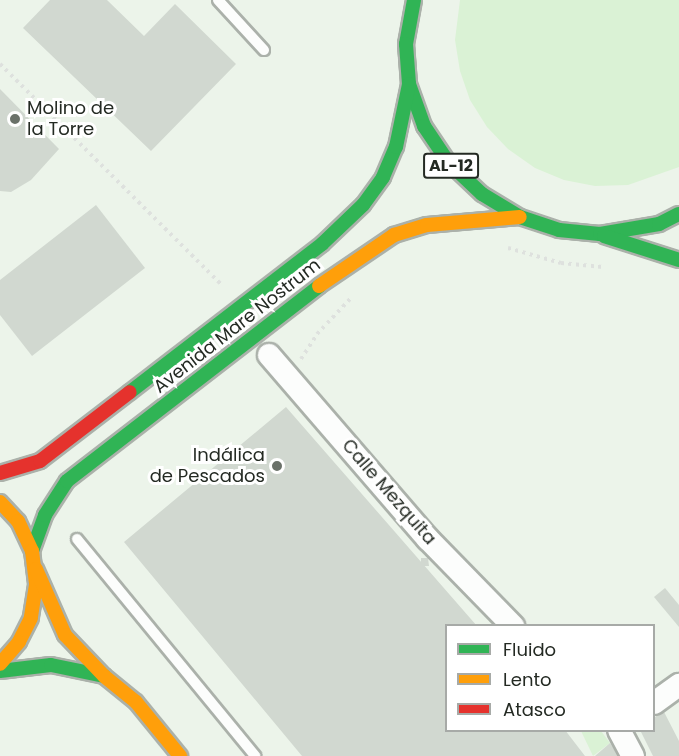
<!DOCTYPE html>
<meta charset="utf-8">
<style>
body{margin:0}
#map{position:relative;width:679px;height:756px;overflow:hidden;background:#ecf4ea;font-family:Poppins,sans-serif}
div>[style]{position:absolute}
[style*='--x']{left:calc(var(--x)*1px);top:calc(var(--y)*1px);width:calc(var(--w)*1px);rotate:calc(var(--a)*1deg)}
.green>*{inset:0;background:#daf2d5}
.building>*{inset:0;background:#d1d8d0}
.path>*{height:4px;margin-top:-2px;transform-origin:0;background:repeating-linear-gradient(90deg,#dee1de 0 3px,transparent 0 7.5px)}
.roads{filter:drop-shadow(2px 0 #abb1aa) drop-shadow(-2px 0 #abb1aa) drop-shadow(0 2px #abb1aa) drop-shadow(0 -2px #abb1aa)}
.lane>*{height:10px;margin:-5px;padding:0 5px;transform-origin:5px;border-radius:5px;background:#fcfdfc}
.street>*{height:22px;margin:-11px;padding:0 11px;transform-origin:11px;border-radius:11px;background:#fcfdfc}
.fast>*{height:14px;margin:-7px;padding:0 7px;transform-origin:7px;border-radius:7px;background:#30b455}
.slow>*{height:14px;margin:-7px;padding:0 7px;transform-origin:7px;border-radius:7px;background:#ff9f0a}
.jam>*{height:14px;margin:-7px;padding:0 7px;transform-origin:7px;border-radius:7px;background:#e5322d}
.dots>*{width:16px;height:16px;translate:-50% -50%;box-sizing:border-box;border:3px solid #fff;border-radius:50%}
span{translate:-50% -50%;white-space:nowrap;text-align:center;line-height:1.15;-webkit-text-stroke:6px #fff;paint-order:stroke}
.shield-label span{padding:2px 4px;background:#fff;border:2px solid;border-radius:4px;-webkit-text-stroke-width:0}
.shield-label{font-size:16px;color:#242a23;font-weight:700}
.poi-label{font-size:18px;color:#242a23}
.left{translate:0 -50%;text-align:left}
.right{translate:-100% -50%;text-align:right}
.street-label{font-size:18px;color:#242a23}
.legend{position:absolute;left:445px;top:624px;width:210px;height:108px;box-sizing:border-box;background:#fff;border:2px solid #a7aaa7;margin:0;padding:8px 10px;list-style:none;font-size:18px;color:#242a23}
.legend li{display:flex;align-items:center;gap:12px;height:30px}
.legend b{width:30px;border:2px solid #a7aaa7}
</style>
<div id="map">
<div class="green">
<i style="clip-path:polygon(460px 0,679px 0,679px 167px,628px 185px,595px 186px,564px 180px,535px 168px,508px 149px,487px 127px,470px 100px,460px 71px,455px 40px)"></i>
<i style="clip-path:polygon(581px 731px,601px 731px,610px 743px,593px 756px)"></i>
</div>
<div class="building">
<i style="clip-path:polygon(50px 0,107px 0,144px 36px,175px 4px,236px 64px,151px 151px,23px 28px)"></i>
<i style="clip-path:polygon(0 89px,59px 149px,31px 180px,11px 192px,0 191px)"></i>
<i style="clip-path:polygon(96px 205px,145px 268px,32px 356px,0 315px,0 280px)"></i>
<i style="clip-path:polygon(286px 407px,477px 626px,446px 626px,446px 730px,565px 730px,585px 756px,302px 756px,124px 542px)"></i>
<i style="clip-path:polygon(421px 558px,428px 558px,429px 566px,421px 566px)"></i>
<i style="clip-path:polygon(665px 588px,679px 605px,679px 627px,654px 597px)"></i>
<i style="clip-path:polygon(663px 710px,679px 741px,679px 756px,653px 756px,640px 730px,654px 730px,654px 718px)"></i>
<i style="clip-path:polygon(610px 743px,619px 756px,595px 756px)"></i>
</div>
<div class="path">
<i style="--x:0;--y:64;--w:313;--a:44.9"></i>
<i style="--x:508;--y:248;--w:55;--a:15.8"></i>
<i style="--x:561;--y:263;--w:42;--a:5.4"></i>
<i style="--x:301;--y:359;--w:30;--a:-57"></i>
<i style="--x:317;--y:334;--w:50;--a:-46.6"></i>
</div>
<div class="roads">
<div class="lane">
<i style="--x:218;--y:0;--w:68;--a:47.4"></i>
<i style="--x:77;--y:539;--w:281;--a:50.6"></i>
</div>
<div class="street">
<i style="--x:269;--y:355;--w:243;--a:49.2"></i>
<i style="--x:428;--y:539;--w:122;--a:45.7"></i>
<i style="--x:654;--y:703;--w:31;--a:-36"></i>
<i style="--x:619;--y:730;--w:30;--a:62"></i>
</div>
<div class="fast">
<i style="--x:414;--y:0;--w:45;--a:100.3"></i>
<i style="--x:406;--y:44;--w:40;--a:85.7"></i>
<i style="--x:409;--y:84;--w:45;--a:70.3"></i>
<i style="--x:424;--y:126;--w:45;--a:56"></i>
<i style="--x:449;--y:163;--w:45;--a:43.2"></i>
<i style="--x:482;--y:194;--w:44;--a:31.2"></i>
<i style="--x:520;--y:217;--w:41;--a:18.4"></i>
<i style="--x:559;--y:230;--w:41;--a:5.6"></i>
<i style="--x:600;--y:234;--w:60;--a:-9.6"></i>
<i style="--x:659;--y:224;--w:22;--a:-27"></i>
<i style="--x:604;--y:236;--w:79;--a:17.7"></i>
<i style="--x:130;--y:392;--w:242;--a:-37.6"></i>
<i style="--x:322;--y:244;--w:57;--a:-43.6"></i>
<i style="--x:363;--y:205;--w:34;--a:-54"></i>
<i style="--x:383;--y:177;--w:33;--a:-67"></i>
<i style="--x:396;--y:147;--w:64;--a:-78.3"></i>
<i style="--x:32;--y:551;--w:38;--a:-70"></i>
<i style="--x:45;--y:515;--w:40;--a:-57.1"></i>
<i style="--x:67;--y:481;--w:319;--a:-37.7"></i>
<i style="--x:0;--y:671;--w:51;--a:-6.7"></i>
<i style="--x:51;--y:665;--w:54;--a:11.7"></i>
</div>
<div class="slow">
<i style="--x:319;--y:286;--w:91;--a:-34.2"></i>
<i style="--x:394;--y:235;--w:34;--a:-17"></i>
<i style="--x:427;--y:225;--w:93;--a:-4.9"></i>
<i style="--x:0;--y:502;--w:26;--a:47"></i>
<i style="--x:18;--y:521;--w:33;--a:65"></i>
<i style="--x:32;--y:551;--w:34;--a:83"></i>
<i style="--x:36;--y:585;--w:33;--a:99"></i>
<i style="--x:31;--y:618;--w:27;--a:117"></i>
<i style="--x:19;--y:642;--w:29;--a:131"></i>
<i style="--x:36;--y:569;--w:72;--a:66.3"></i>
<i style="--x:65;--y:635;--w:57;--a:46.4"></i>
<i style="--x:104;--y:676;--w:41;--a:39.1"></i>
<i style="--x:136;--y:702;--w:70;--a:50.8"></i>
</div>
<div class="jam">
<i style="--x:0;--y:473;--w:42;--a:-16.7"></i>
<i style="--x:40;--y:461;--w:113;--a:-37.5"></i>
</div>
</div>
<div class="dots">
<i style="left:15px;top:119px;background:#6a7169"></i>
<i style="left:277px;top:466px;background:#6a7169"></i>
</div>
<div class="shield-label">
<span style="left:451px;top:166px">AL-12</span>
</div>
<div class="poi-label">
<span class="left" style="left:27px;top:119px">Molino de<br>la Torre</span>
<span class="right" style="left:265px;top:466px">Indálica<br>de Pescados</span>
</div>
<div class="street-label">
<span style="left:237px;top:326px;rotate:-38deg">Avenida Mare Nostrum</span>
<span style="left:389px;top:492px;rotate:49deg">Calle Mezquita</span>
</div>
<ul class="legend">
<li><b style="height:8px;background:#30b455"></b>Fluido</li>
<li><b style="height:8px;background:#ff9f0a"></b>Lento</li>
<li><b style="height:8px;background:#e5322d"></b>Atasco</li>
</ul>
</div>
